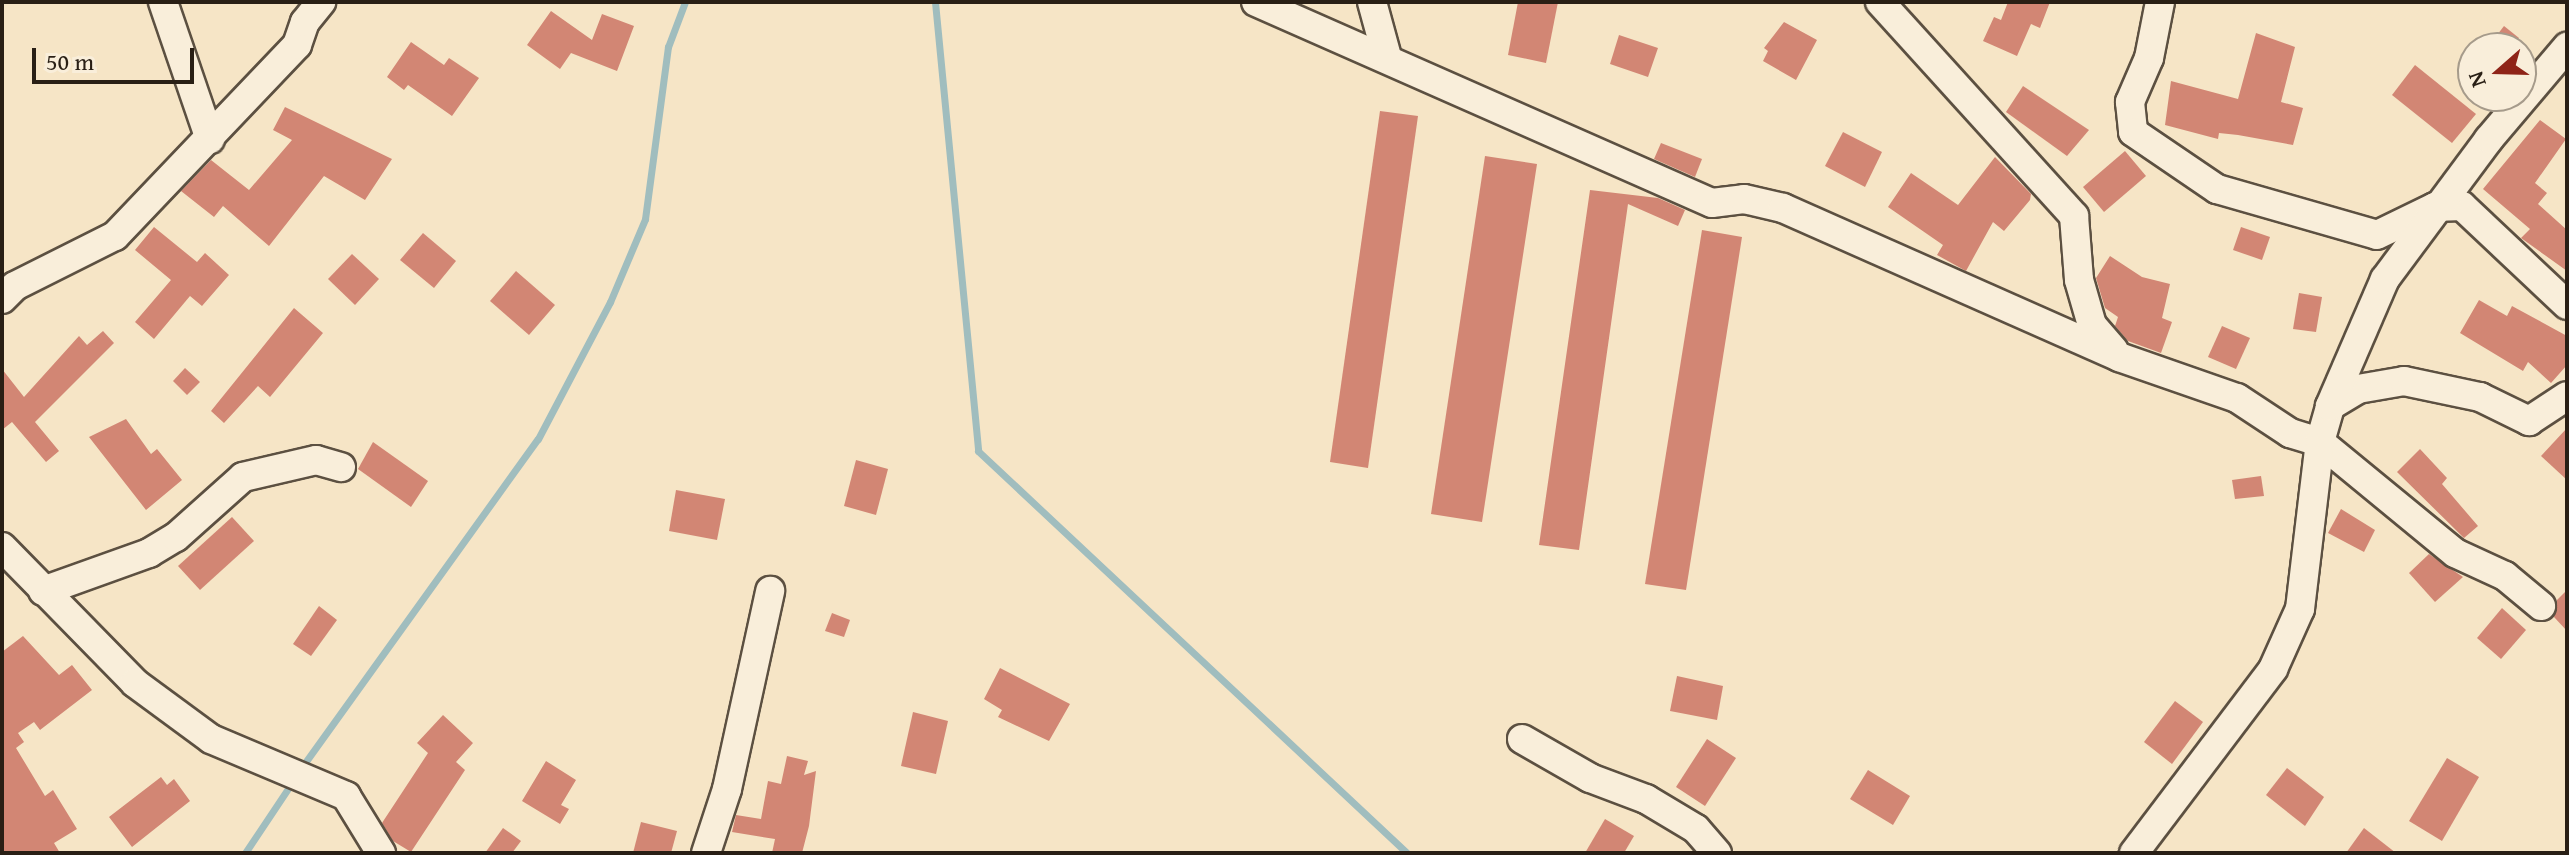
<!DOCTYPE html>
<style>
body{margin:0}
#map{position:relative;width:2569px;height:855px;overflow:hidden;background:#f6e5c6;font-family:"Gentium Book Plus",serif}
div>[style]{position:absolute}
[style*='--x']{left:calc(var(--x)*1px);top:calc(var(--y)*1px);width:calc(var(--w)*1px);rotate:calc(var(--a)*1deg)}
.stream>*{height:7px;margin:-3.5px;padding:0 3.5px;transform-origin:3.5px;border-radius:3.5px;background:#a0bdbe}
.building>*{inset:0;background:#d28674}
.roads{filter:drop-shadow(2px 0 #5c5041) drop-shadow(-2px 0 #5c5041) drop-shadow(0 2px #5c5041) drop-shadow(0 -2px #5c5041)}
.minor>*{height:28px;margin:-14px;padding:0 14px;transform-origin:14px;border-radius:14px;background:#f9eeda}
span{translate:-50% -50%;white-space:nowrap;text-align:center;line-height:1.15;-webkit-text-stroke:6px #f9eeda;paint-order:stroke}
.frame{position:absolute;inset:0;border:4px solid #291f15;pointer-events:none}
.north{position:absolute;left:2457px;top:32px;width:80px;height:80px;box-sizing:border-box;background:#f9eeda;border:2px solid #a69b8b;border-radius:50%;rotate:250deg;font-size:22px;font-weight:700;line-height:32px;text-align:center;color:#291f15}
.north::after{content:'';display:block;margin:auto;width:28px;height:36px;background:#8f2418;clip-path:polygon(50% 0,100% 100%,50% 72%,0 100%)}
.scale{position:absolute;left:32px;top:48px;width:162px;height:36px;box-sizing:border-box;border:4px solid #291f15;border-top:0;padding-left:10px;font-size:24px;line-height:28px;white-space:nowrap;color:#291f15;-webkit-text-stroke:6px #f9eeda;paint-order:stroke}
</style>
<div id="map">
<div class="stream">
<i style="--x:935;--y:2;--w:451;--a:84.5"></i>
<i style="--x:978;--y:451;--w:588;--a:43.14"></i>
<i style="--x:299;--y:771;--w:409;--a:-54.3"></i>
<i style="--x:538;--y:439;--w:155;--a:-62.3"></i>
<i style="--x:610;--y:302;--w:90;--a:-67.1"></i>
<i style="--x:645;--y:219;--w:174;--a:-82.4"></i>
<i style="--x:668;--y:47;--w:48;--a:-69.3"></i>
<i style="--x:245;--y:853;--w:87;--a:-56.3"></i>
</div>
<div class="building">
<i style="clip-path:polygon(1518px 2px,1558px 2px,1546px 63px,1508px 55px)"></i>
<i style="clip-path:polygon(2008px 2px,2050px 2px,2040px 28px,2031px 24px,2017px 56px,1983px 41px,1994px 17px,2001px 20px)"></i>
<i style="clip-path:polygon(551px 11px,592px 40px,602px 14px,634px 26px,617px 71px,571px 53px,560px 69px,527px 45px)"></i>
<i style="clip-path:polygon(1784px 22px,1817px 40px,1796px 80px,1763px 61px,1768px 51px,1764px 48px)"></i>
<i style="clip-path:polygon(2504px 26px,2519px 38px,2513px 48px,2487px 48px)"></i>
<i style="clip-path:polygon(2256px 33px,2295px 47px,2281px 102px,2303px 108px,2293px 145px,2238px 135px,2219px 133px,2218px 139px,2165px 125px,2171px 81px,2238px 99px)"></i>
<i style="clip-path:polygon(1619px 35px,1658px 48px,1648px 77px,1610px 64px)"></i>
<i style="clip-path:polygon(411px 42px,444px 65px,449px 58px,479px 78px,452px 116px,408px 85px,404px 90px,387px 77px)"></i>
<i style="clip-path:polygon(2415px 65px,2476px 114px,2452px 143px,2392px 95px)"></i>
<i style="clip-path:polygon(2023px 86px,2089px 130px,2067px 156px,2006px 112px)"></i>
<i style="clip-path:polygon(285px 107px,392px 159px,365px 200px,324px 176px,269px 246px,223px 206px,214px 217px,181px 191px,211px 160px,249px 190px,292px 140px,273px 130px)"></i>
<i style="clip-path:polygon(1380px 111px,1418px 116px,1368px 468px,1330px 462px)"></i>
<i style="clip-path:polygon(2540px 120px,2566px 139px,2535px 183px,2547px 193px,2538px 204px,2567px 230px,2567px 271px,2521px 238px,2530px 229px,2483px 189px)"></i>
<i style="clip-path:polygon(1843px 132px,1882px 152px,1865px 187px,1825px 166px)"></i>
<i style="clip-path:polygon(1661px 143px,1702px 159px,1695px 177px,1654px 159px)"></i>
<i style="clip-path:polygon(2125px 151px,2146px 176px,2104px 212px,2083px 187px)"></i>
<i style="clip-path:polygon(1485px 156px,1537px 164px,1482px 522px,1431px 514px)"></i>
<i style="clip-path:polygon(1995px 157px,2031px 194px,2030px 200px,2004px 231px,1993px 222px,1966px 271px,1937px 255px,1943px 245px,1888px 207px,1911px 173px,1958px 205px)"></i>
<i style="clip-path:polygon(1590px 190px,1658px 198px,1685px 210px,1678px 226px,1628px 204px,1579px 550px,1539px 545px)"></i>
<i style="clip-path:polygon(154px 227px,197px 262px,205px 253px,229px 275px,202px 306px,190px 296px,154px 339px,135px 322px,171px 280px,135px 250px)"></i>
<i style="clip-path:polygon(2241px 227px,2270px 237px,2262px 260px,2233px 250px)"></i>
<i style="clip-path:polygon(1702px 230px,1742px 237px,1686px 590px,1645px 584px)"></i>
<i style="clip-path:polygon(423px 233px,456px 261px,434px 288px,400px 260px)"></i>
<i style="clip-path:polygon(352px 254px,379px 279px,355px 305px,328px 279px)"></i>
<i style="clip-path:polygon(2110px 256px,2142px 277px,2170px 284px,2162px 318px,2172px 322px,2161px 353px,2128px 341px,2115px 326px,2118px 317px,2105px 308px,2096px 278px)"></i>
<i style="clip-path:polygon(516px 271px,555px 305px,529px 335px,490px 301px)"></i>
<i style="clip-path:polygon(2299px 293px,2322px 297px,2316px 332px,2293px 329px)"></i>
<i style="clip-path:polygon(2479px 300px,2507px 316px,2512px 306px,2567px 336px,2567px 365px,2551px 383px,2528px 362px,2523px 371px,2460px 333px)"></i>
<i style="clip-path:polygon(294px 308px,323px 333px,270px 397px,258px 386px,224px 423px,211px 411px)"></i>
<i style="clip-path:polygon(2222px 326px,2250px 338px,2236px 369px,2208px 357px)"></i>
<i style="clip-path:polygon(103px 331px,114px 343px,35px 422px,59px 451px,46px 462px,12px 422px,2px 430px,2px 369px,24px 397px,79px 336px,87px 345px)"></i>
<i style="clip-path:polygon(185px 368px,200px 382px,187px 395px,173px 381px)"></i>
<i style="clip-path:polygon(126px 419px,151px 454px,157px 449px,182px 480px,146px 510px,89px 437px)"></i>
<i style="clip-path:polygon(2567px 428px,2567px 480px,2541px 456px)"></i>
<i style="clip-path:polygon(373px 442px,428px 481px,411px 507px,358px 469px)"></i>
<i style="clip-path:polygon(2420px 449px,2447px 478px,2442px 484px,2478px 526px,2464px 538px,2397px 472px)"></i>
<i style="clip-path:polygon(856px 460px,888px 469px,876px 515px,844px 506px)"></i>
<i style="clip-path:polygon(2261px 476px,2264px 496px,2235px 499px,2232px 480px)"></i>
<i style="clip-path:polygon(676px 490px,725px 499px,717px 540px,669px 531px)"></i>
<i style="clip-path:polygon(2341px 509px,2375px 530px,2364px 552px,2328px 533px)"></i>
<i style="clip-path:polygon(232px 517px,254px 541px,200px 590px,178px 566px)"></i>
<i style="clip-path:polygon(2429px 554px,2463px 577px,2435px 602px,2409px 573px)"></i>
<i style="clip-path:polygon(2567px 590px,2567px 631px,2554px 617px,2557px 600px)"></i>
<i style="clip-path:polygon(319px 606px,337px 620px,311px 656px,293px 644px)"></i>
<i style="clip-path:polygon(2502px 608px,2526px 630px,2501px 659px,2477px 638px)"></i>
<i style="clip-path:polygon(832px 613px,850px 620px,844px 637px,825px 631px)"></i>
<i style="clip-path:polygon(23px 636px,59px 675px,72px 665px,92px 690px,40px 730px,34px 722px,18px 733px,24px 742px,16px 748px,45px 796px,53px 790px,77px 829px,54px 843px,60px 853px,2px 853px,2px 652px)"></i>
<i style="clip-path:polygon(1000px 668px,1070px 704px,1049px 741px,998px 717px,1002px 710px,984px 699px)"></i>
<i style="clip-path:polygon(1677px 676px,1723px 686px,1717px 720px,1670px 711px)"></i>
<i style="clip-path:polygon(2175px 701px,2203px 722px,2172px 764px,2144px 742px)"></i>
<i style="clip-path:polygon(913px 712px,948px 721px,936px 774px,901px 766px)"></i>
<i style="clip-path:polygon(443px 715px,473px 743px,456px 762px,465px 770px,411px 852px,393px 841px,382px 823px,428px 753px,417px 743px)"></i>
<i style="clip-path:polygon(1707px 739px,1736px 758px,1705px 806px,1676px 787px)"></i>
<i style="clip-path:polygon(787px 756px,808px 761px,804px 775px,816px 771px,809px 826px,802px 853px,772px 853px,775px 839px,732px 832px,736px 815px,761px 819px,768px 781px,781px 784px)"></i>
<i style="clip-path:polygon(2447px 758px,2479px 777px,2442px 841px,2409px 821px)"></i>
<i style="clip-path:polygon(546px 761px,576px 780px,561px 805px,569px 809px,560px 824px,522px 801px)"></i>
<i style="clip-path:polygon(2287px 768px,2324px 797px,2305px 826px,2266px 795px)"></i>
<i style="clip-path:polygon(1868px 770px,1910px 796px,1893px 825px,1850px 799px)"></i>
<i style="clip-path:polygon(161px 777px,167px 785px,174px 779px,190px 801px,132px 847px,109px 817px)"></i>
<i style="clip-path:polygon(1605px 819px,1634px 836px,1624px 853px,1585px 853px)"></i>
<i style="clip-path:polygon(641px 822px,677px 831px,671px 853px,633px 853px)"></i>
<i style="clip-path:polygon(503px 828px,521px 841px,512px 853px,485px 853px)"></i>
<i style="clip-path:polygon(2364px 828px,2396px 853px,2346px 853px)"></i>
</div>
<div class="roads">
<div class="minor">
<i style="--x:163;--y:2;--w:145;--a:71.1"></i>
<i style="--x:1256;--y:2;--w:498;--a:23.8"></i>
<i style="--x:1712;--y:203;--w:32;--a:-7"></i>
<i style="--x:1744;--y:199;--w:40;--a:13"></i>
<i style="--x:1783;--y:208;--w:368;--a:23.9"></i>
<i style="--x:2119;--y:357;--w:125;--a:19.2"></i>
<i style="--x:2237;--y:398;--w:64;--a:33.4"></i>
<i style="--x:2290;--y:433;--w:31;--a:17"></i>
<i style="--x:2320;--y:442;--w:175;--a:39.4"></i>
<i style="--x:2455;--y:553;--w:55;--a:24.7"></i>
<i style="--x:2505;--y:576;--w:47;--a:39.8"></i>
<i style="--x:1372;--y:2;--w:57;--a:74.7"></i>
<i style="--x:1880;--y:2;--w:289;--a:47.8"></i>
<i style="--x:2074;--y:216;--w:64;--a:85.5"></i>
<i style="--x:2079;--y:280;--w:47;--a:73.9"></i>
<i style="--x:2092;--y:325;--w:33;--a:49"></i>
<i style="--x:2160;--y:2;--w:57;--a:101.1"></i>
<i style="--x:2149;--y:58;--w:48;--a:113.4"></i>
<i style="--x:2130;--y:102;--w:30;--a:84"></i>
<i style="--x:2133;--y:132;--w:102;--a:34.2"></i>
<i style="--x:2217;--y:189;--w:166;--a:16"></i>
<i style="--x:2377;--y:235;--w:64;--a:-25.8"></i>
<i style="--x:2435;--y:207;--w:27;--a:-2"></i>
<i style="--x:2462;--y:206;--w:144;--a:43.3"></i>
<i style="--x:2;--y:299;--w:18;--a:-45"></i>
<i style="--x:15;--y:286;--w:112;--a:-26.6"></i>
<i style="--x:115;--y:236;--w:264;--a:-46.4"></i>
<i style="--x:297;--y:45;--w:24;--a:-71"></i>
<i style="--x:305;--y:22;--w:26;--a:-51"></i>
<i style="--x:2330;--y:406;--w:33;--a:-31"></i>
<i style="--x:2358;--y:389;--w:47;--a:-9.9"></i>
<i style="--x:2404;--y:381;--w:78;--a:11.9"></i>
<i style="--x:2480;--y:397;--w:55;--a:26.1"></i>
<i style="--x:2529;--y:421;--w:45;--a:-33.3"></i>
<i style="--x:2;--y:547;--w:190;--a:45.6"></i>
<i style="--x:135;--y:683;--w:94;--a:36.4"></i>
<i style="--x:211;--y:739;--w:147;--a:22.9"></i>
<i style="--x:346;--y:796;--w:67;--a:58.4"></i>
<i style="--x:43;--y:591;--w:113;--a:-19.7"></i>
<i style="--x:149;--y:553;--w:31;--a:-31"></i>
<i style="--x:176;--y:537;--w:90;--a:-41.8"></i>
<i style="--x:243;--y:477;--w:75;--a:-13.1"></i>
<i style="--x:316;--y:460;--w:26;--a:16"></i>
<i style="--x:1522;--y:739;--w:78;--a:29.8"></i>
<i style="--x:1590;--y:778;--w:60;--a:20.6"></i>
<i style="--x:1646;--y:799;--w:58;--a:31"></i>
<i style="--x:1696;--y:829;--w:32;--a:49"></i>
<i style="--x:706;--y:853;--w:67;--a:-71.8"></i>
<i style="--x:727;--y:789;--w:203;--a:-77.7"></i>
<i style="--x:2134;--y:853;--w:231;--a:-52.9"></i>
<i style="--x:2273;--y:669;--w:66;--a:-65.8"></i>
<i style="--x:2300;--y:609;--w:168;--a:-83.2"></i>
<i style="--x:2320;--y:442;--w:37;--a:-74"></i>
<i style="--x:2330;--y:406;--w:138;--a:-66.6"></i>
<i style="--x:2385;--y:279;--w:174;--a:-53.4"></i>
<i style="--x:2489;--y:139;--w:121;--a:-49.7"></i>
</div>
</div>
<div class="frame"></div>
<div class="north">N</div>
<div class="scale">50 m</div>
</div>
